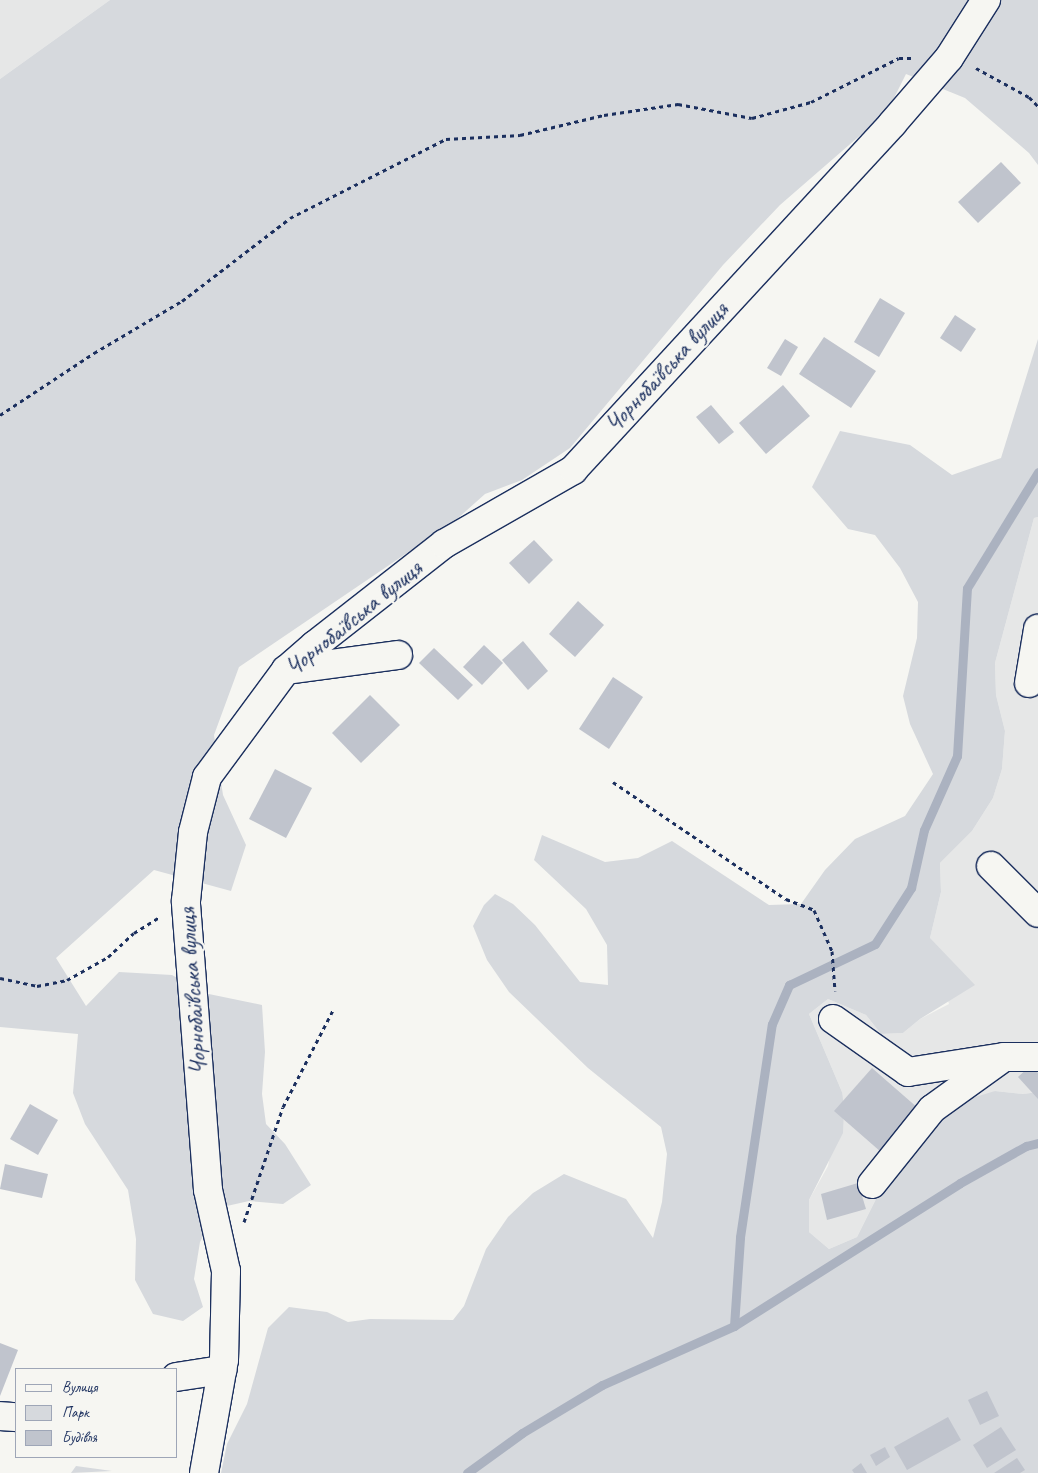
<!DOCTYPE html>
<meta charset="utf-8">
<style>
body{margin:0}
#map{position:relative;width:1038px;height:1473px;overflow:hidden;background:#f6f6f2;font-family:Caveat,sans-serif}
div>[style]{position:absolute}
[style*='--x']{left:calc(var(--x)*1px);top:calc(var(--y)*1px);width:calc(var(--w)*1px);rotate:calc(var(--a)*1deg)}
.built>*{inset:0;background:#e6e7e7}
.green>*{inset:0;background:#d6d9dd}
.stream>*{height:9px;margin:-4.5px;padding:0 4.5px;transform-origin:4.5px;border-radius:4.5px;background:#abb2c0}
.building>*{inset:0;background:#c0c4cd}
.path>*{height:3px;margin-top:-1.5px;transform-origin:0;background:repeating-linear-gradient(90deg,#1b2f5e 0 4px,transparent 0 8px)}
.roads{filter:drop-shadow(1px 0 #1b2f5e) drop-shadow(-1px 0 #1b2f5e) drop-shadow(0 1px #1b2f5e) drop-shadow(0 -1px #1b2f5e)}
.minor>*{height:28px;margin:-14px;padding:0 14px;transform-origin:14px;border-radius:14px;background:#f6f6f2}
span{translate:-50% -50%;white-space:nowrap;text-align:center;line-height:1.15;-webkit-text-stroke:4.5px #f6f6f2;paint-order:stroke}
.street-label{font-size:24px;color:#1b2f5e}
.legend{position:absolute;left:15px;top:1368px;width:162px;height:90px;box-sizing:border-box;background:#f6f6f2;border:1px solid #9ea6b7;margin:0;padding:6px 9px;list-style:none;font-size:15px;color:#1b2f5e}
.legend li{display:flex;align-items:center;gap:10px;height:25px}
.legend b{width:25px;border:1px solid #9ea6b7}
</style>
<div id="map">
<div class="built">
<i style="clip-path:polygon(0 0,110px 0,0 79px)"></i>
<i style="clip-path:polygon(1038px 517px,1038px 1092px,1023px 1094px,995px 1091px,880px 1191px,857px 1237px,829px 1249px,809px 1232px,809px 1200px,828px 1166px,842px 1092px,809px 1014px,828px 999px,866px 1015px,881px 1034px,903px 1033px,920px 1019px,949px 1004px,930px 938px,941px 892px,940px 863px,972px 831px,993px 798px,1002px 769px,1005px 731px,996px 695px,995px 663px,1034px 518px)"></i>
</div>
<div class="green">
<i style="clip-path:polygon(110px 0,1038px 0,1038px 165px,1029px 153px,965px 98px,906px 74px,887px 112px,780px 205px,723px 265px,570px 448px,522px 480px,485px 494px,457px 519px,239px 667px,214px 735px,223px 795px,246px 845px,231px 891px,154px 870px,56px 958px,86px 1006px,119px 972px,172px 975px,204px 993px,262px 1005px,265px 1052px,262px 1094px,266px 1124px,285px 1144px,311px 1185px,283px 1204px,249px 1201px,218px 1208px,200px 1242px,194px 1279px,203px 1307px,183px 1321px,153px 1314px,135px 1280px,136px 1239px,128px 1190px,85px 1124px,73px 1093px,78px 1034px,0 1027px,0 79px)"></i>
<i style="clip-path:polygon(1038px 339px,1038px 517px,1034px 518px,995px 663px,996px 695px,1005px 731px,1002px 769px,993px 798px,972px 831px,940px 863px,941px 892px,930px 938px,975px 985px,920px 1019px,903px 1033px,881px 1034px,866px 1015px,828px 999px,809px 1014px,842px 1092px,844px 1107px,843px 1133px,809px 1200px,809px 1232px,829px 1249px,857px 1237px,880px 1191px,901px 1158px,959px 1102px,995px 1091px,1023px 1094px,1038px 1092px,1038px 1473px,221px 1473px,227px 1444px,247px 1404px,268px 1328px,289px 1307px,327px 1312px,348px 1322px,370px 1319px,453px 1320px,464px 1306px,486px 1249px,508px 1217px,533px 1193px,564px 1174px,626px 1199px,653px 1238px,662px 1202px,667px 1154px,661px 1127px,588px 1068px,509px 992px,487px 960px,473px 926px,484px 905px,495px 894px,513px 904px,535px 925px,580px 982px,608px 985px,607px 945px,586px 909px,534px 860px,542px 835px,605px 862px,638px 858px,672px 841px,769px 905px,801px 904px,825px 870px,855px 839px,905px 816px,933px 774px,910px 724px,903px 696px,917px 638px,918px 602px,900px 568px,875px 535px,848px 529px,812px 487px,840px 431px,910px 445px,952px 475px,1001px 458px)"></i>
<i style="clip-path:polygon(76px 1466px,112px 1471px,71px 1473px)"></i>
</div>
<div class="stream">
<i style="--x:734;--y:1326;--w:89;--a:-86.1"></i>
<i style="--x:740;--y:1237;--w:215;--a:-81.5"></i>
<i style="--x:772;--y:1024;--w:43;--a:-66.4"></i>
<i style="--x:789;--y:985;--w:95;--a:-25.5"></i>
<i style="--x:875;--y:944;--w:67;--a:-57.3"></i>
<i style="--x:911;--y:888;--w:59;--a:-77.4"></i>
<i style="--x:924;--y:830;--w:81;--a:-66"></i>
<i style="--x:957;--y:756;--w:168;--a:-86.6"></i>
<i style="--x:967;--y:588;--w:136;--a:-58.5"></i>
<i style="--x:467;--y:1473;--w:68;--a:-36"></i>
<i style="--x:522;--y:1433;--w:93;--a:-31"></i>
<i style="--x:602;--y:1385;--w:145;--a:-24.1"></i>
<i style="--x:734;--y:1326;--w:267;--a:-32.3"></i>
<i style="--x:960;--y:1183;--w:76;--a:-29.3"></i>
<i style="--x:1026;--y:1146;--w:12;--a:-14"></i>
</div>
<div class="building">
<i style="clip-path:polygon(1001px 162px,1021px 183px,978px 223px,958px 202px)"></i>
<i style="clip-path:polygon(880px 298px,905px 313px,879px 357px,854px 342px)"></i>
<i style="clip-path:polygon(955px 315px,976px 329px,961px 352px,940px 338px)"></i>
<i style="clip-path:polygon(824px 337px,876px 371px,851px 408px,799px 374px)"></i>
<i style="clip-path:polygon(785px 339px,798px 347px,781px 376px,767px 368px)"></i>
<i style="clip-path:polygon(783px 385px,810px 416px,766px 454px,739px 423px)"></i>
<i style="clip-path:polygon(711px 405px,734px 432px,719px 444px,696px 417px)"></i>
<i style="clip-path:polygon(534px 540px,553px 560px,529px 584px,509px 563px)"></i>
<i style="clip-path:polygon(578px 601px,604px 625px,575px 657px,549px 634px)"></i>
<i style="clip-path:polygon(523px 641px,548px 671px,528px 690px,502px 660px)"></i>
<i style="clip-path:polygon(484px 645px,503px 663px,482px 685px,463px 667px)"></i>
<i style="clip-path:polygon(434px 648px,473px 685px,458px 700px,419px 663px)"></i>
<i style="clip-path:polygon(613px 677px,643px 697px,609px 749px,579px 729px)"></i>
<i style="clip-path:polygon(370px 695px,400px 725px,361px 763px,332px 733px)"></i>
<i style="clip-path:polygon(275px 769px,312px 788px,286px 838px,249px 819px)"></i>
<i style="clip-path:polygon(1031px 1065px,1038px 1073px,1038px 1099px,1018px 1077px)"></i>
<i style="clip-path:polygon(872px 1068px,919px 1109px,881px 1152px,834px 1111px)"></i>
<i style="clip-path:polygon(30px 1104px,58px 1120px,38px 1155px,10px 1139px)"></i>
<i style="clip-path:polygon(5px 1164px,48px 1174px,42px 1198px,0 1189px)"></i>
<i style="clip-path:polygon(858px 1183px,866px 1209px,827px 1220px,821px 1194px)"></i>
<i style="clip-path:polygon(0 1343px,18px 1350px,0 1396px)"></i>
<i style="clip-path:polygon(987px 1391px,999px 1416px,980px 1425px,968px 1400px)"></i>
<i style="clip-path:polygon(948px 1417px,961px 1440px,907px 1470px,894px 1447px)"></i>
<i style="clip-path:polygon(1001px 1427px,1016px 1450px,987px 1468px,973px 1445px)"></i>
<i style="clip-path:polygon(885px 1447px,890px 1457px,876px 1466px,870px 1455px)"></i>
<i style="clip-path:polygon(1017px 1458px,1025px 1470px,1020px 1473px,994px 1473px)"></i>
<i style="clip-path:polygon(861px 1463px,867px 1473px,854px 1473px,852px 1470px)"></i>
</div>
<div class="path">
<i style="--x:976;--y:68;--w:60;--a:28.7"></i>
<i style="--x:1029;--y:97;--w:13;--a:45"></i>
<i style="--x:0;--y:415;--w:113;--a:-33.4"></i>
<i style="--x:94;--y:353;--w:102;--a:-30.6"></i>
<i style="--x:182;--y:301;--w:136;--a:-37.5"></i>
<i style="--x:290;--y:218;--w:175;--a:-26.9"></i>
<i style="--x:446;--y:139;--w:74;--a:-3.1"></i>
<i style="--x:520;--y:135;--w:86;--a:-13.4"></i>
<i style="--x:604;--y:115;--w:75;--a:-8.5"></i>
<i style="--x:678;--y:104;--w:75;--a:10.7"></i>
<i style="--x:752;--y:118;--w:61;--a:-15.2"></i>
<i style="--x:811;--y:102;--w:98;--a:-26.6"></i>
<i style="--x:899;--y:58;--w:13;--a:0"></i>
<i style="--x:613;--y:782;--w:209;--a:34.1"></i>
<i style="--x:786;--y:899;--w:30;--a:21"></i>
<i style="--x:814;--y:910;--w:45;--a:66.3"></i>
<i style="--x:832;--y:951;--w:40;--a:85.7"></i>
<i style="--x:0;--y:978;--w:38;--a:12"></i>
<i style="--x:37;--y:986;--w:31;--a:-11"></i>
<i style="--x:67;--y:980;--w:47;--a:-29.3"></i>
<i style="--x:108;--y:957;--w:35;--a:-43"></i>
<i style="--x:134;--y:933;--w:31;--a:-32"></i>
<i style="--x:244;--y:1222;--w:121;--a:-71.3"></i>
<i style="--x:283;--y:1107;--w:109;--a:-62.7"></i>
</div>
<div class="roads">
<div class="minor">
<i style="--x:286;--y:670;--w:113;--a:-7.6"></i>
<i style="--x:1029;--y:683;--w:55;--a:-80.5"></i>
<i style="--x:991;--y:866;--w:66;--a:45"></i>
<i style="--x:833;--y:1019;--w:92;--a:35.2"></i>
<i style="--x:908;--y:1072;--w:97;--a:-8.9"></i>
<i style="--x:1004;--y:1057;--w:34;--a:0"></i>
<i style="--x:872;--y:1184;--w:96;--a:-51.3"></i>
<i style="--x:932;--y:1109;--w:84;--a:-35.8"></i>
<i style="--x:176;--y:1377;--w:47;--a:-8.7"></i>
<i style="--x:0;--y:1416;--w:16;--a:4"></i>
<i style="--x:204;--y:1473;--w:115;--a:-80"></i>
<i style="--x:224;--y:1360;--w:89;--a:-88.7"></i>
<i style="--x:226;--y:1271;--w:83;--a:-102.5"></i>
<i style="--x:208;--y:1190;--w:290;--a:-94.4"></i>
<i style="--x:186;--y:901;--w:69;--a:-84.2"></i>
<i style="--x:193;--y:832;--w:57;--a:-75.7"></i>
<i style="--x:207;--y:777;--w:133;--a:-53.6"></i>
<i style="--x:286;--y:670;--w:38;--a:-41"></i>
<i style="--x:315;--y:645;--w:164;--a:-38.1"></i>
<i style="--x:444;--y:544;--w:149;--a:-29.8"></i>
<i style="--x:573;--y:470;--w:471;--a:-47.3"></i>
<i style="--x:892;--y:124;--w:87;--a:-49.2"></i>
<i style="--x:949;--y:58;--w:69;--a:-57.5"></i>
</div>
</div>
<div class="street-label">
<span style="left:667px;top:367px;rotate:-47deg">Чорнобаївська вулиця</span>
<span style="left:354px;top:618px;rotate:-39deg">Чорнобаївська вулиця</span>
<span style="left:193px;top:991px;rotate:-94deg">Чорнобаївська вулиця</span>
</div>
<ul class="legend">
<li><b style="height:6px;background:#f6f6f2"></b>Вулиця</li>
<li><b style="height:14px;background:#d6d9dd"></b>Парк</li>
<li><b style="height:14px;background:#c0c4cd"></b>Будівля</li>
</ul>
</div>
